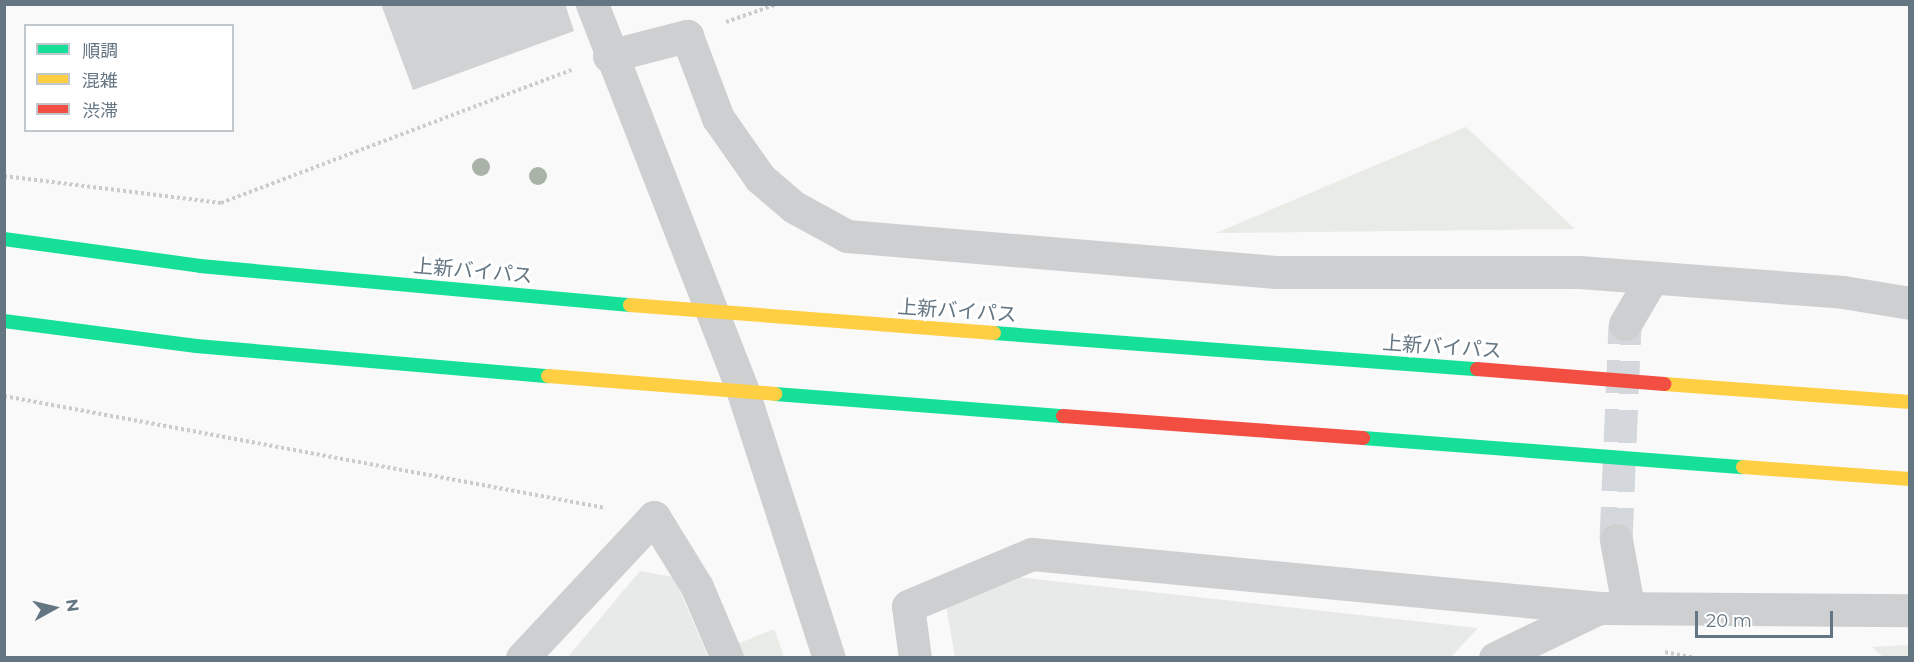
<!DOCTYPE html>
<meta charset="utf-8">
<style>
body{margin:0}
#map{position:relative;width:1914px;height:662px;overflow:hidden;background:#f9f9f9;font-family:Montserrat,"Noto Sans JP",sans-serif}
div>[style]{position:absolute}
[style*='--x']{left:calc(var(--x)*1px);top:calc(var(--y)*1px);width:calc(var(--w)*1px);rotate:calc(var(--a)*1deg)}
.built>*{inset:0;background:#e8e9e9}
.green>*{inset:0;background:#e8ebe6}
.building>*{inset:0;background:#d0d2d3}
.street-tunnel>*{height:33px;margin-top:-16.5px;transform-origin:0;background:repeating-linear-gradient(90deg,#d4d8dc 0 33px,transparent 0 49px)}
.path>*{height:4px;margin-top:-2px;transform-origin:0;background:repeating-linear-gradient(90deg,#cbcccd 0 3px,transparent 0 6px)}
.street>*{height:33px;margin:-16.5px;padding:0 16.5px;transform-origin:16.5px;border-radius:16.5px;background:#cecfd0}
.fast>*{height:14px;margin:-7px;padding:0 7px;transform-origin:7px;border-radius:7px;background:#16e098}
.slow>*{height:14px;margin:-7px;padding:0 7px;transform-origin:7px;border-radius:7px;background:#ffcf43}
.jam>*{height:14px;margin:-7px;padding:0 7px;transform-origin:7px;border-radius:7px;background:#f24e42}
.trees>*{width:18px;height:18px;margin:-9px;border-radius:50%;background:#a9b3a7}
span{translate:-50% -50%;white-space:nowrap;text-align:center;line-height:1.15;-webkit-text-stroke:6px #fff;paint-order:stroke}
.street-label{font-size:20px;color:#657683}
.frame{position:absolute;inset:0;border:6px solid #657683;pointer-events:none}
.legend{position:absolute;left:24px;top:24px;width:210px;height:108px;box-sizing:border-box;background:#fff;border:2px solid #c1c8cd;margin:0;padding:8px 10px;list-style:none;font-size:18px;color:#657683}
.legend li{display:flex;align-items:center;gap:12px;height:30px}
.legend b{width:30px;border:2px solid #c1c8cd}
.north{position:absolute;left:24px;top:578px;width:60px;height:60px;-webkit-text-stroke:4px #fff;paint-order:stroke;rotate:82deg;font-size:16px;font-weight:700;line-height:24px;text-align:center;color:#657683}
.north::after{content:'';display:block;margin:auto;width:21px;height:27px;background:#657683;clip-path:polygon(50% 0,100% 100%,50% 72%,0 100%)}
.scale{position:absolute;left:1695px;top:611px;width:138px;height:27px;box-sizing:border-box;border:3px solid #657683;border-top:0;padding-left:8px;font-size:18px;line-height:21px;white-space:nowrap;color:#657683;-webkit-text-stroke:4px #fff;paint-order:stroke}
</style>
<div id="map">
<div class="built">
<i style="clip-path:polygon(640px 571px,674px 577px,708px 657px,567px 658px)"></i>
<i style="clip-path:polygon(1016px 577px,1478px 628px,1451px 657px,955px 658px,946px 606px)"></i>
</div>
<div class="green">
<i style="clip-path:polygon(1466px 127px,1575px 229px,1216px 233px)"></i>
<i style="clip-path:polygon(774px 629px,784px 657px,740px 657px,735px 645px)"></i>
<i style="clip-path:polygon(1909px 645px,1909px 658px,1883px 657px,1872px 647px)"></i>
</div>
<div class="building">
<i style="clip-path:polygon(381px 4px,565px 4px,574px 31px,413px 90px)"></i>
</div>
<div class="street-tunnel">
<i style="--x:1616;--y:540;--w:216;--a:-87.6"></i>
</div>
<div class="path">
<i style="--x:726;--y:22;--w:54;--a:-19.4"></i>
<i style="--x:4;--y:176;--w:219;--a:7.1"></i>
<i style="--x:221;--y:203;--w:375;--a:-20.8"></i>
<i style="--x:4;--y:396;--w:612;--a:10.54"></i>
<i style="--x:1665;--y:652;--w:31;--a:11"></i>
</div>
<div class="street">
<i style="--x:592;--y:4;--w:416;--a:68.7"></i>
<i style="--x:743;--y:392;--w:280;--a:72.1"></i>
<i style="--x:609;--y:56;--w:81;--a:-14.4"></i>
<i style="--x:687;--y:36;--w:88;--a:69.3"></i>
<i style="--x:718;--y:118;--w:73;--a:55"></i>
<i style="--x:760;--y:178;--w:45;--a:40.5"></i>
<i style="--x:794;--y:207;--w:60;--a:28.7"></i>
<i style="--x:847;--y:236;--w:430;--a:4.8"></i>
<i style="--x:1275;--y:272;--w:304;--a:0"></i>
<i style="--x:1579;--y:272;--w:265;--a:4.3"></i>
<i style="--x:1843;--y:292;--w:68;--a:9.3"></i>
<i style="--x:1625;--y:324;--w:53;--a:-59.6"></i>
<i style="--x:1616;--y:540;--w:67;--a:79.7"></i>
<i style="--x:522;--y:658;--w:193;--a:-46.9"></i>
<i style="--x:654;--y:517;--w:82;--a:58.4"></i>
<i style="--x:697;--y:587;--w:77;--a:67.1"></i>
<i style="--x:915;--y:658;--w:52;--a:-97.7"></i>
<i style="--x:908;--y:606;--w:134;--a:-22.8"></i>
<i style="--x:1032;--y:554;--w:570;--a:5.44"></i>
<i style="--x:1599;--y:608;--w:311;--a:0.4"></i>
<i style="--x:1495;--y:658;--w:113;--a:-25.7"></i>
</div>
<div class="fast">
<i style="--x:4;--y:239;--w:198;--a:7.8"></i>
<i style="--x:200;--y:266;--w:432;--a:5.2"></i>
<i style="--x:4;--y:321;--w:194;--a:7.4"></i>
<i style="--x:196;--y:346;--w:353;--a:4.9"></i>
<i style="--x:994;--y:333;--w:484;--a:4.3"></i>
<i style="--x:775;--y:394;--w:289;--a:4.4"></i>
<i style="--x:1363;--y:438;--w:381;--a:4.4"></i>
</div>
<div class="slow">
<i style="--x:630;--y:305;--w:365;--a:4.4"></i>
<i style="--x:548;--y:376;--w:228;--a:4.5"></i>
<i style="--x:1664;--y:384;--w:247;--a:4.2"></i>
<i style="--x:1743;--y:467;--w:167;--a:4.1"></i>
</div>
<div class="jam">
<i style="--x:1477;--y:369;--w:188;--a:4.6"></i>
<i style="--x:1063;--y:416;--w:301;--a:4.2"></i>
</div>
<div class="trees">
<i style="left:481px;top:167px"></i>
<i style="left:538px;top:176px"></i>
</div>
<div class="street-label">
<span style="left:473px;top:271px;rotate:5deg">上新バイパス</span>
<span style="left:957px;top:311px;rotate:4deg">上新バイパス</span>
<span style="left:1442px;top:347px;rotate:4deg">上新バイパス</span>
</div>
<div class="frame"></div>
<ul class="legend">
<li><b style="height:8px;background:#16e098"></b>順調</li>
<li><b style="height:8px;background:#ffcf43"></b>混雑</li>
<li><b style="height:8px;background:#f24e42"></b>渋滞</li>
</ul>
<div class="north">N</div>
<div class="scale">20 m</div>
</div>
